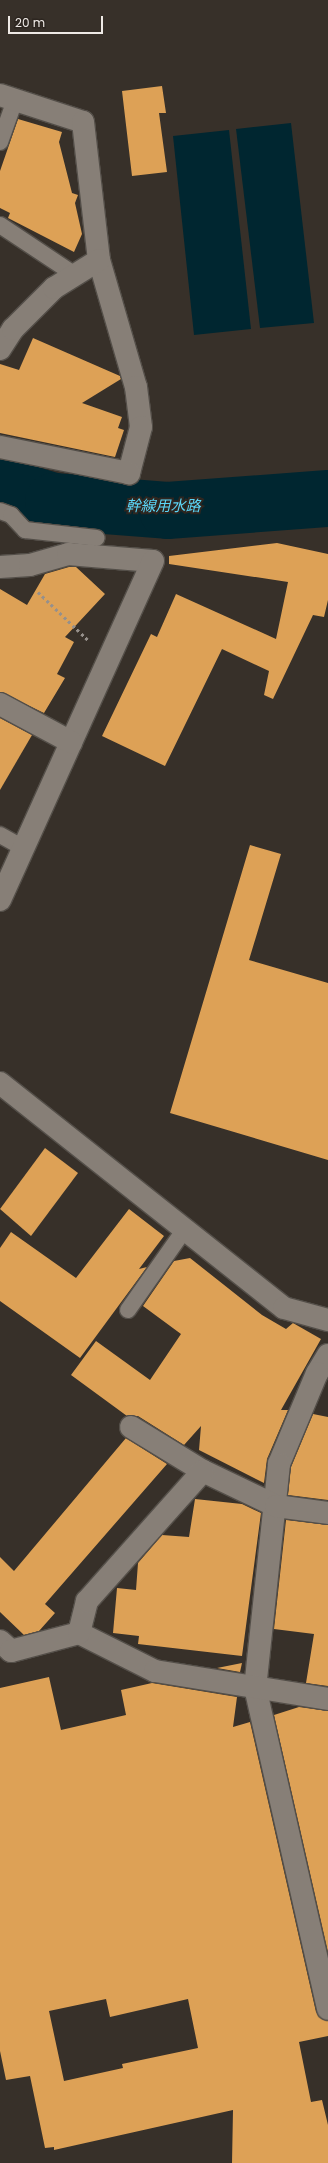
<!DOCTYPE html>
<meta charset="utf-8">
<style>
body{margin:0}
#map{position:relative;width:328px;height:2163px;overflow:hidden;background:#373029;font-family:Poppins,"Noto Sans JP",sans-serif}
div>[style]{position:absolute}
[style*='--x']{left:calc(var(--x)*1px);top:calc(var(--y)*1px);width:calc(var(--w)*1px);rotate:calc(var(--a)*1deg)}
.water>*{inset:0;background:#002630}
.river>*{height:57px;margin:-28.5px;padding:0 28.5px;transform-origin:28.5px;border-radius:28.5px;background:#002630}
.building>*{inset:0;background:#dda156}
.path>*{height:2.5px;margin-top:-1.25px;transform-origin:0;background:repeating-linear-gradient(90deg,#96908b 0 3px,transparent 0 6px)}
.roads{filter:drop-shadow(1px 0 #544f49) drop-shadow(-1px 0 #544f49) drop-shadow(0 1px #544f49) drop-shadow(0 -1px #544f49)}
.service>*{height:16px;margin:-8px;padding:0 8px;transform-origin:8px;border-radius:8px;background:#877f77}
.minor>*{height:22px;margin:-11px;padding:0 11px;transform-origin:11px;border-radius:11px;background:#877f77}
span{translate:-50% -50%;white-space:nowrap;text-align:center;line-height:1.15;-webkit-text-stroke:4px #2d2620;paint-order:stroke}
.water-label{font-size:15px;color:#5bd5f6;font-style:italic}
.scale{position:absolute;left:8px;top:16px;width:95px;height:18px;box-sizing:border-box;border:2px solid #efeae6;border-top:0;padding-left:5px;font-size:12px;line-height:14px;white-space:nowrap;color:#efeae6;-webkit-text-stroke:3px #2d2620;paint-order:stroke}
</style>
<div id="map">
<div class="water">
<i style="clip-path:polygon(291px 123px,314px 323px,260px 328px,236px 129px)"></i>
<i style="clip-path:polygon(229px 130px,251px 329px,194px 335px,173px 136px)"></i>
</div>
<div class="river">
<i style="--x:0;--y:485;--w:55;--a:16.8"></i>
<i style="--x:53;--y:501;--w:114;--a:4.5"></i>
<i style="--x:167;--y:510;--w:161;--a:-4.3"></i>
</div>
<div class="building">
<i style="clip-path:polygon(162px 86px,166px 113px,159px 113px,167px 172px,132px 176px,122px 91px)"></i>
<i style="clip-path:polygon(18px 119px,62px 132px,59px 142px,72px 193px,78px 195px,75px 203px,82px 234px,74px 252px,8px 218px,10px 213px,0 208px,0 171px)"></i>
<i style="clip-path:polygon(33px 338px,120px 376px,121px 379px,82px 403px,122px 417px,118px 428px,124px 430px,115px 457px,0 433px,0 364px,19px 370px)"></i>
<i style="clip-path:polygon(277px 543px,328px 554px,328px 600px,324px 617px,313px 615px,273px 699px,264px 695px,269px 671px,222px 649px,165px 766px,102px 736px,151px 634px,157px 637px,176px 594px,276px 639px,288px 582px,169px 564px,169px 556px)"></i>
<i style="clip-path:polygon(69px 567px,76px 567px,105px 594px,65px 637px,74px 642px,57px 674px,65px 678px,44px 713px,0 692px,0 589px,27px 605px,45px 574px)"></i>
<i style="clip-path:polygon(0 718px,32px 735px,0 790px)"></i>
<i style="clip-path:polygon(250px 845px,281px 854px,249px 960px,328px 983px,328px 1160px,170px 1113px)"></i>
<i style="clip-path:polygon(45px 1148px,78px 1173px,31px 1236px,0 1209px)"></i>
<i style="clip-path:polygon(129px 1209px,164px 1236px,139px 1269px,147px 1267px,80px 1358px,0 1301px,0 1248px,11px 1232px,76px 1278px)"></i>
<i style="clip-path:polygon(190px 1258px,262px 1315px,286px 1329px,293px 1323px,321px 1339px,281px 1410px,288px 1410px,267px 1459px,264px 1483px,199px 1450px,201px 1426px,184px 1445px,138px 1416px,127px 1416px,71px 1375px,96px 1341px,150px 1380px,181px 1334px,143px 1306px,174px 1261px)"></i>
<i style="clip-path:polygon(313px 1414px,328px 1417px,328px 1500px,288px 1495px,291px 1467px)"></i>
<i style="clip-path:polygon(126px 1438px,167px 1464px,45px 1604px,55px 1613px,39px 1631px,24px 1635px,0 1612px,0 1557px,14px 1571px)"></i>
<i style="clip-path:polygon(195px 1499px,242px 1504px,261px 1513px,242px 1656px,138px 1644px,139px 1636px,113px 1633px,117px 1588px,136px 1590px,138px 1563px,162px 1535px,189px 1537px)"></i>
<i style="clip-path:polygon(286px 1520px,328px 1525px,328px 1686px,306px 1683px,314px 1634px,274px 1629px)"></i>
<i style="clip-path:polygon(242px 1663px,240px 1672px,217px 1668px)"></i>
<i style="clip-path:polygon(evenodd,49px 1677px,61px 1730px,126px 1715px,121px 1690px,152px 1683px,237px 1697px,233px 1727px,250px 1722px,316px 2012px,328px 2021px,328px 2036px,299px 2042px,311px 2102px,322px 2100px,328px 2125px,328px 2163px,232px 2163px,233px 2110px,54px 2150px,54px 2147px,45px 2148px,30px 2076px,6px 2080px,0 2051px,0 1688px,49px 1677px,106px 1999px,110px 2017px,188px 1999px,198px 2048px,122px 2064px,123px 2068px,64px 2081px,49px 2011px,106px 1999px)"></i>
<i style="clip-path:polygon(299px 1707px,328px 1711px,328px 1952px,274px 1715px)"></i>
</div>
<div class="path">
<i style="--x:38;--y:592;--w:69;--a:43.8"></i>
</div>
<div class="roads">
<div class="service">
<i style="--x:0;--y:142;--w:45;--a:-70.3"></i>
<i style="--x:0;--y:225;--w:90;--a:33.7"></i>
<i style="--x:0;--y:511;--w:12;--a:20"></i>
<i style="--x:11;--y:515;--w:21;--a:47"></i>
<i style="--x:25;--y:530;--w:72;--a:6.3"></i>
<i style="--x:0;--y:835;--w:26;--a:29"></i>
<i style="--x:128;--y:1310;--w:99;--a:-54.9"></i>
</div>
<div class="minor">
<i style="--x:0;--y:95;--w:87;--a:18"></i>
<i style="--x:83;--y:122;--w:139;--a:83.4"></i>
<i style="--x:99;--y:260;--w:132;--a:73.8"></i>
<i style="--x:136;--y:387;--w:40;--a:82.9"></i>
<i style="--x:141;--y:427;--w:48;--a:104.6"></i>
<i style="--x:129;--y:473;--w:132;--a:-168.6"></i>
<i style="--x:0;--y:349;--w:24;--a:-57"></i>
<i style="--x:13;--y:329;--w:58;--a:-45"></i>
<i style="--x:54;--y:288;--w:53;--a:-31.9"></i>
<i style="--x:0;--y:567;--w:30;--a:-4"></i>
<i style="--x:30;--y:565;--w:40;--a:-16"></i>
<i style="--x:68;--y:554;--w:85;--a:4.7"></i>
<i style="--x:153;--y:561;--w:372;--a:114.3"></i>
<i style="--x:0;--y:704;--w:81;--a:28.2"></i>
<i style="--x:0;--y:1083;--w:362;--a:38.4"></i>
<i style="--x:284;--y:1308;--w:46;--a:15.3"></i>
<i style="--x:328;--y:1355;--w:21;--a:121"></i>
<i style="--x:317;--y:1373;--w:99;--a:112.7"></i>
<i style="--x:279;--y:1464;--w:224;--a:96.1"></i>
<i style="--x:255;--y:1687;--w:330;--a:77.2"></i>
<i style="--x:131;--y:1427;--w:84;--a:31.4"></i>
<i style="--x:203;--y:1471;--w:81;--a:25.6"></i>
<i style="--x:276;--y:1506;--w:52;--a:7.7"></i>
<i style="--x:79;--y:1633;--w:85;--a:26.6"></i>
<i style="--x:155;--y:1671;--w:175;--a:9.2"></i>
<i style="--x:0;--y:1641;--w:15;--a:42"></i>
<i style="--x:11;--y:1651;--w:70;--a:-14.8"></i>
<i style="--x:79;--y:1633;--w:33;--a:-76"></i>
<i style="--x:87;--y:1601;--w:174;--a:-48.3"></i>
</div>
</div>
<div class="water-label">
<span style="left:163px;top:506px">幹線用水路</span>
</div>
<div class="scale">20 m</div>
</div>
